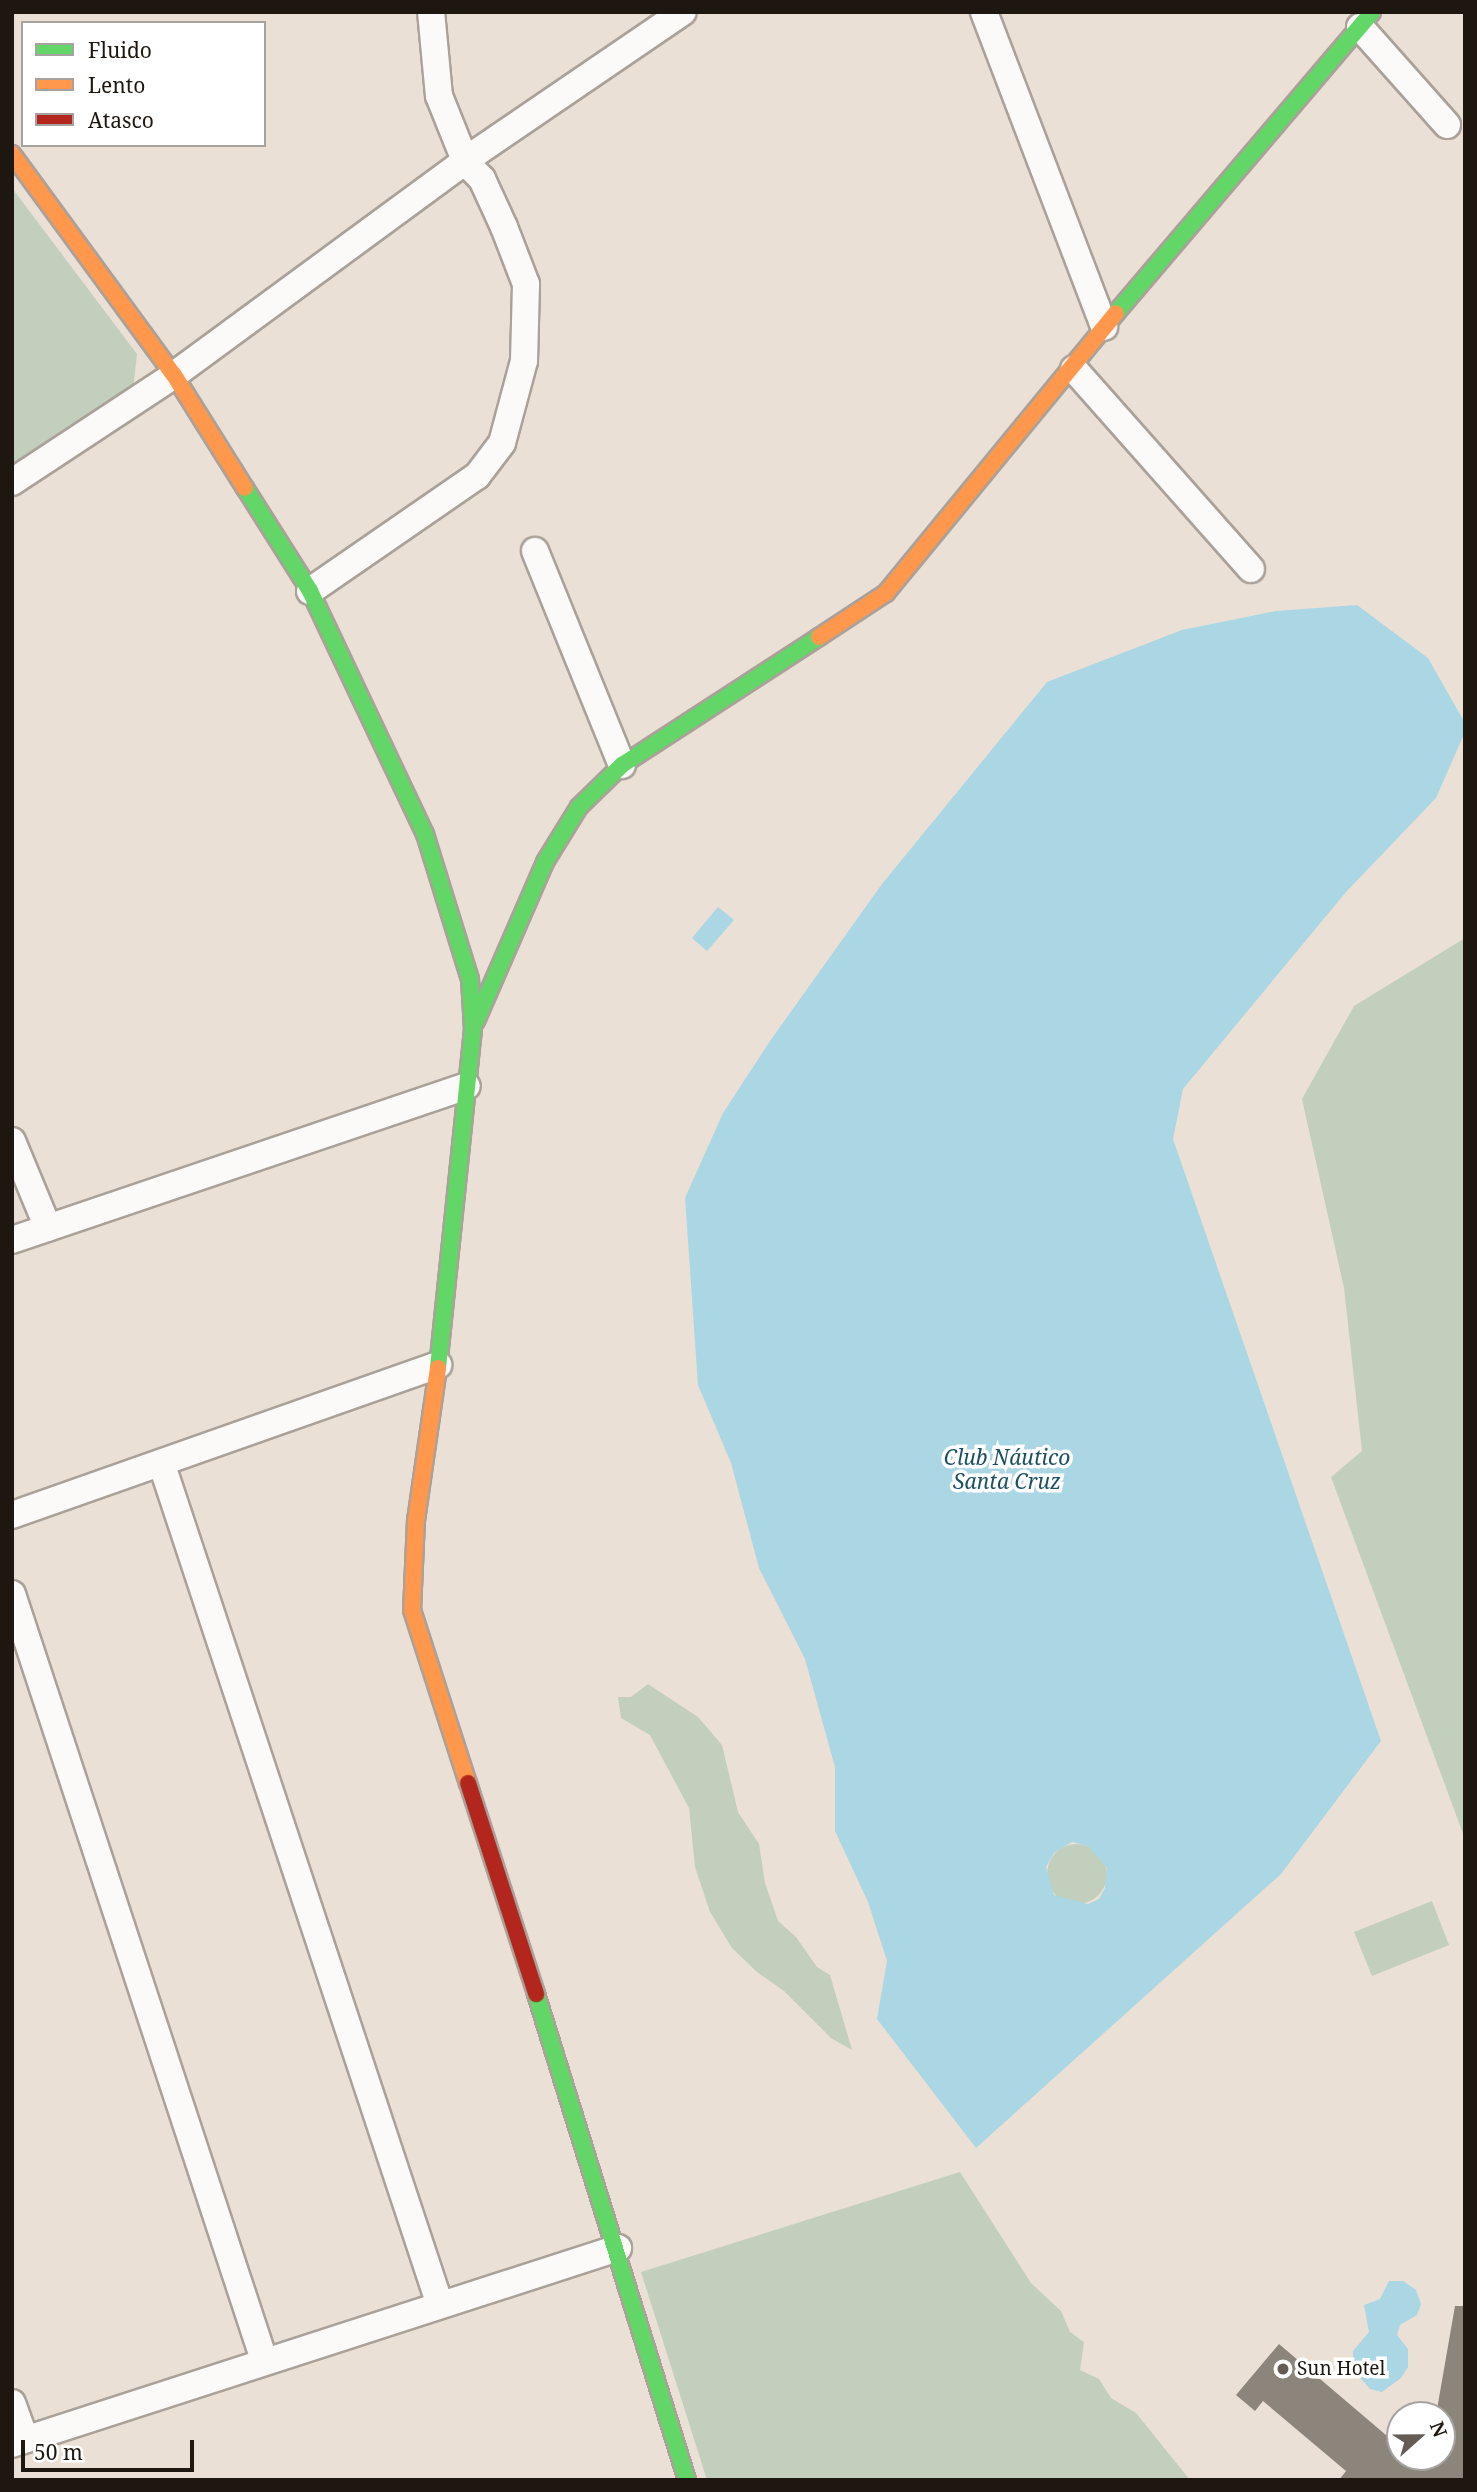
<!DOCTYPE html>
<meta charset="utf-8">
<style>
body{margin:0}
#map{position:relative;width:1477px;height:2492px;overflow:hidden;background:#ebe0d5;font-family:"Noto Serif",serif}
div>[style]{position:absolute}
[style*='--x']{left:calc(var(--x)*1px);top:calc(var(--y)*1px);width:calc(var(--w)*1px);rotate:calc(var(--a)*1deg)}
.green>*{inset:0;background:#c1cfbc}
.round{border-radius:50%}
.water>*{inset:0;background:#abd6e4}
.building>*{inset:0;background:#8c857c}
.roads{filter:drop-shadow(2px 0 #aaa199) drop-shadow(-2px 0 #aaa199) drop-shadow(0 2px #aaa199) drop-shadow(0 -2px #aaa199)}
.street>*{height:26px;margin:-13px;padding:0 13px;transform-origin:13px;border-radius:13px;background:#fcfaf9}
.fast>*{height:16px;margin:-8px;padding:0 8px;transform-origin:8px;border-radius:8px;background:#63d668}
.slow>*{height:16px;margin:-8px;padding:0 8px;transform-origin:8px;border-radius:8px;background:#ff974d}
.jam>*{height:16px;margin:-8px;padding:0 8px;transform-origin:8px;border-radius:8px;background:#b3261e}
.dots>*{width:19px;height:19px;translate:-50% -50%;box-sizing:border-box;border:4px solid #fff;border-radius:50%}
span{translate:-50% -50%;white-space:nowrap;text-align:center;line-height:1.15;-webkit-text-stroke:7px #fff;paint-order:stroke}
.poi-label{font-size:19px;color:#1d1710}
.left{translate:0 -50%;text-align:left}
.water-label{font-size:21px;color:#1b5063;font-style:italic}
.frame{position:absolute;inset:0;border:14px solid #1d1710;pointer-events:none}
.legend{position:absolute;left:21px;top:21px;width:245px;height:126px;box-sizing:border-box;background:#fff;border:2px solid #a5a29f;margin:0;padding:9px 12px;list-style:none;font-size:21px;color:#1d1710}
.legend li{display:flex;align-items:center;gap:14px;height:35px}
.legend b{width:35px;border:2px solid #a5a29f}
.north{position:absolute;left:1386px;top:2401px;width:70px;height:70px;box-sizing:border-box;background:#fff;border:2px solid #a5a29f;border-radius:50%;rotate:69deg;font-size:19px;font-weight:700;line-height:28px;text-align:center;color:#1d1710}
.north::after{content:'';display:block;margin:auto;width:24px;height:32px;background:#655d55;clip-path:polygon(50% 0,100% 100%,50% 72%,0 100%)}
.scale{position:absolute;left:21px;top:2440px;width:173px;height:32px;box-sizing:border-box;border:4px solid #1d1710;border-top:0;padding-left:9px;font-size:21px;line-height:24px;white-space:nowrap;color:#1d1710;-webkit-text-stroke:5px #fff;paint-order:stroke}
</style>
<div id="map">
<div class="green">
<i style="clip-path:polygon(12px 188px,137px 354px,133px 390px,12px 470px)"></i>
<i style="clip-path:polygon(1465px 938px,1465px 1839px,1331px 1477px,1362px 1451px,1344px 1288px,1302px 1099px,1354px 1006px)"></i>
<i style="clip-path:polygon(648px 1684px,698px 1717px,722px 1745px,738px 1812px,759px 1844px,765px 1883px,778px 1921px,796px 1937px,817px 1967px,830px 1975px,852px 2050px,831px 2038px,784px 1991px,757px 1972px,732px 1948px,710px 1912px,695px 1867px,689px 1808px,650px 1735px,621px 1718px,618px 1697px,631px 1697px)"></i>
<i class="round" style="left:1047px;top:1844px;width:60px;height:60px"></i>
<i style="clip-path:polygon(1432px 1901px,1449px 1945px,1372px 1976px,1354px 1932px)"></i>
<i style="clip-path:polygon(960px 2172px,1031px 2283px,1061px 2311px,1070px 2332px,1084px 2342px,1080px 2370px,1099px 2379px,1111px 2398px,1136px 2413px,1190px 2480px,707px 2480px,641px 2272px)"></i>
</div>
<div class="water">
<i style="clip-path:polygon(evenodd,1357px 605px,1428px 658px,1465px 723px,1465px 732px,1436px 798px,1346px 892px,1183px 1089px,1173px 1139px,1381px 1741px,1281px 1874px,976px 2148px,877px 2019px,887px 1961px,868px 1902px,835px 1831px,835px 1767px,805px 1659px,759px 1568px,731px 1463px,698px 1385px,685px 1198px,723px 1113px,770px 1041px,882px 884px,1047px 682px,1182px 630px,1276px 611px,1357px 605px,1072px 1842px,1088px 1846px,1107px 1868px,1105px 1888px,1099px 1899px,1088px 1904px,1054px 1895px,1046px 1867px,1054px 1853px,1072px 1842px)"></i>
<i style="clip-path:polygon(718px 907px,734px 920px,707px 951px,692px 938px)"></i>
<i style="clip-path:polygon(1389px 2281px,1403px 2281px,1416px 2290px,1421px 2304px,1417px 2315px,1400px 2325px,1397px 2335px,1408px 2349px,1408px 2367px,1401px 2378px,1382px 2392px,1370px 2389px,1353px 2369px,1353px 2351px,1369px 2332px,1364px 2305px,1380px 2299px)"></i>
</div>
<div class="building">
<i style="clip-path:polygon(1455px 2306px,1465px 2306px,1465px 2480px,1339px 2480px,1346px 2471px,1263px 2401px,1255px 2411px,1236px 2395px,1279px 2344px,1400px 2447px,1400px 2457px,1442px 2457px,1442px 2415px,1436px 2415px)"></i>
</div>
<div class="roads">
<div class="street">
<i style="--x:984;--y:12;--w:337;--a:69.1"></i>
<i style="--x:1360;--y:27;--w:131;--a:48.4"></i>
<i style="--x:1074;--y:369;--w:267;--a:48.5"></i>
<i style="--x:12;--y:482;--w:194;--a:-33.4"></i>
<i style="--x:174;--y:375;--w:375;--a:-36.3"></i>
<i style="--x:476;--y:153;--w:250;--a:-34.3"></i>
<i style="--x:535;--y:551;--w:231;--a:67.9"></i>
<i style="--x:310;--y:591;--w:203;--a:-34.6"></i>
<i style="--x:477;--y:476;--w:41;--a:-52.9"></i>
<i style="--x:502;--y:443;--w:85;--a:-75"></i>
<i style="--x:524;--y:361;--w:77;--a:-88.5"></i>
<i style="--x:526;--y:284;--w:61;--a:-111.1"></i>
<i style="--x:504;--y:227;--w:53;--a:-114.6"></i>
<i style="--x:482;--y:179;--w:23;--a:-135"></i>
<i style="--x:466;--y:163;--w:72;--a:-111.9"></i>
<i style="--x:439;--y:96;--w:84;--a:-95.4"></i>
<i style="--x:12;--y:1141;--w:94;--a:67.5"></i>
<i style="--x:12;--y:1240;--w:480;--a:-18.7"></i>
<i style="--x:162;--y:1465;--w:882;--a:71.69"></i>
<i style="--x:12;--y:1515;--w:452;--a:-19.4"></i>
<i style="--x:12;--y:1594;--w:806;--a:71.79"></i>
<i style="--x:12;--y:2403;--w:38;--a:70"></i>
<i style="--x:12;--y:2444;--w:637;--a:-17.92"></i>
</div>
<div class="fast">
<i style="--x:1116;--y:313;--w:395;--a:-49.6"></i>
<i style="--x:245;--y:488;--w:122;--a:57.7"></i>
<i style="--x:310;--y:591;--w:269;--a:64.7"></i>
<i style="--x:425;--y:834;--w:152;--a:72.8"></i>
<i style="--x:470;--y:979;--w:50;--a:86.6"></i>
<i style="--x:473;--y:1029;--w:341;--a:95.9"></i>
<i style="--x:476;--y:1021;--w:173;--a:-66.5"></i>
<i style="--x:545;--y:862;--w:65;--a:-58.3"></i>
<i style="--x:579;--y:807;--w:60;--a:-44.3"></i>
<i style="--x:622;--y:765;--w:235;--a:-33"></i>
<i style="--x:536;--y:1994;--w:509;--a:72.74"></i>
</div>
<div class="slow">
<i style="--x:12;--y:154;--w:274;--a:53.8"></i>
<i style="--x:174;--y:375;--w:133;--a:57.9"></i>
<i style="--x:819;--y:637;--w:80;--a:-33.3"></i>
<i style="--x:886;--y:593;--w:362;--a:-50.6"></i>
<i style="--x:438;--y:1368;--w:154;--a:98.2"></i>
<i style="--x:416;--y:1520;--w:90;--a:92.5"></i>
<i style="--x:412;--y:1610;--w:182;--a:72.1"></i>
</div>
<div class="jam">
<i style="--x:468;--y:1783;--w:222;--a:72.1"></i>
</div>
</div>
<div class="dots">
<i style="left:1283px;top:2369px;background:#655d55"></i>
</div>
<div class="poi-label">
<span class="left" style="left:1297px;top:2369px">Sun Hotel</span>
</div>
<div class="water-label">
<span style="left:1007px;top:1469px">Club Náutico<br>Santa Cruz</span>
</div>
<div class="frame"></div>
<ul class="legend">
<li><b style="height:9px;background:#63d668"></b>Fluido</li>
<li><b style="height:9px;background:#ff974d"></b>Lento</li>
<li><b style="height:9px;background:#b3261e"></b>Atasco</li>
</ul>
<div class="north">N</div>
<div class="scale">50 m</div>
</div>
